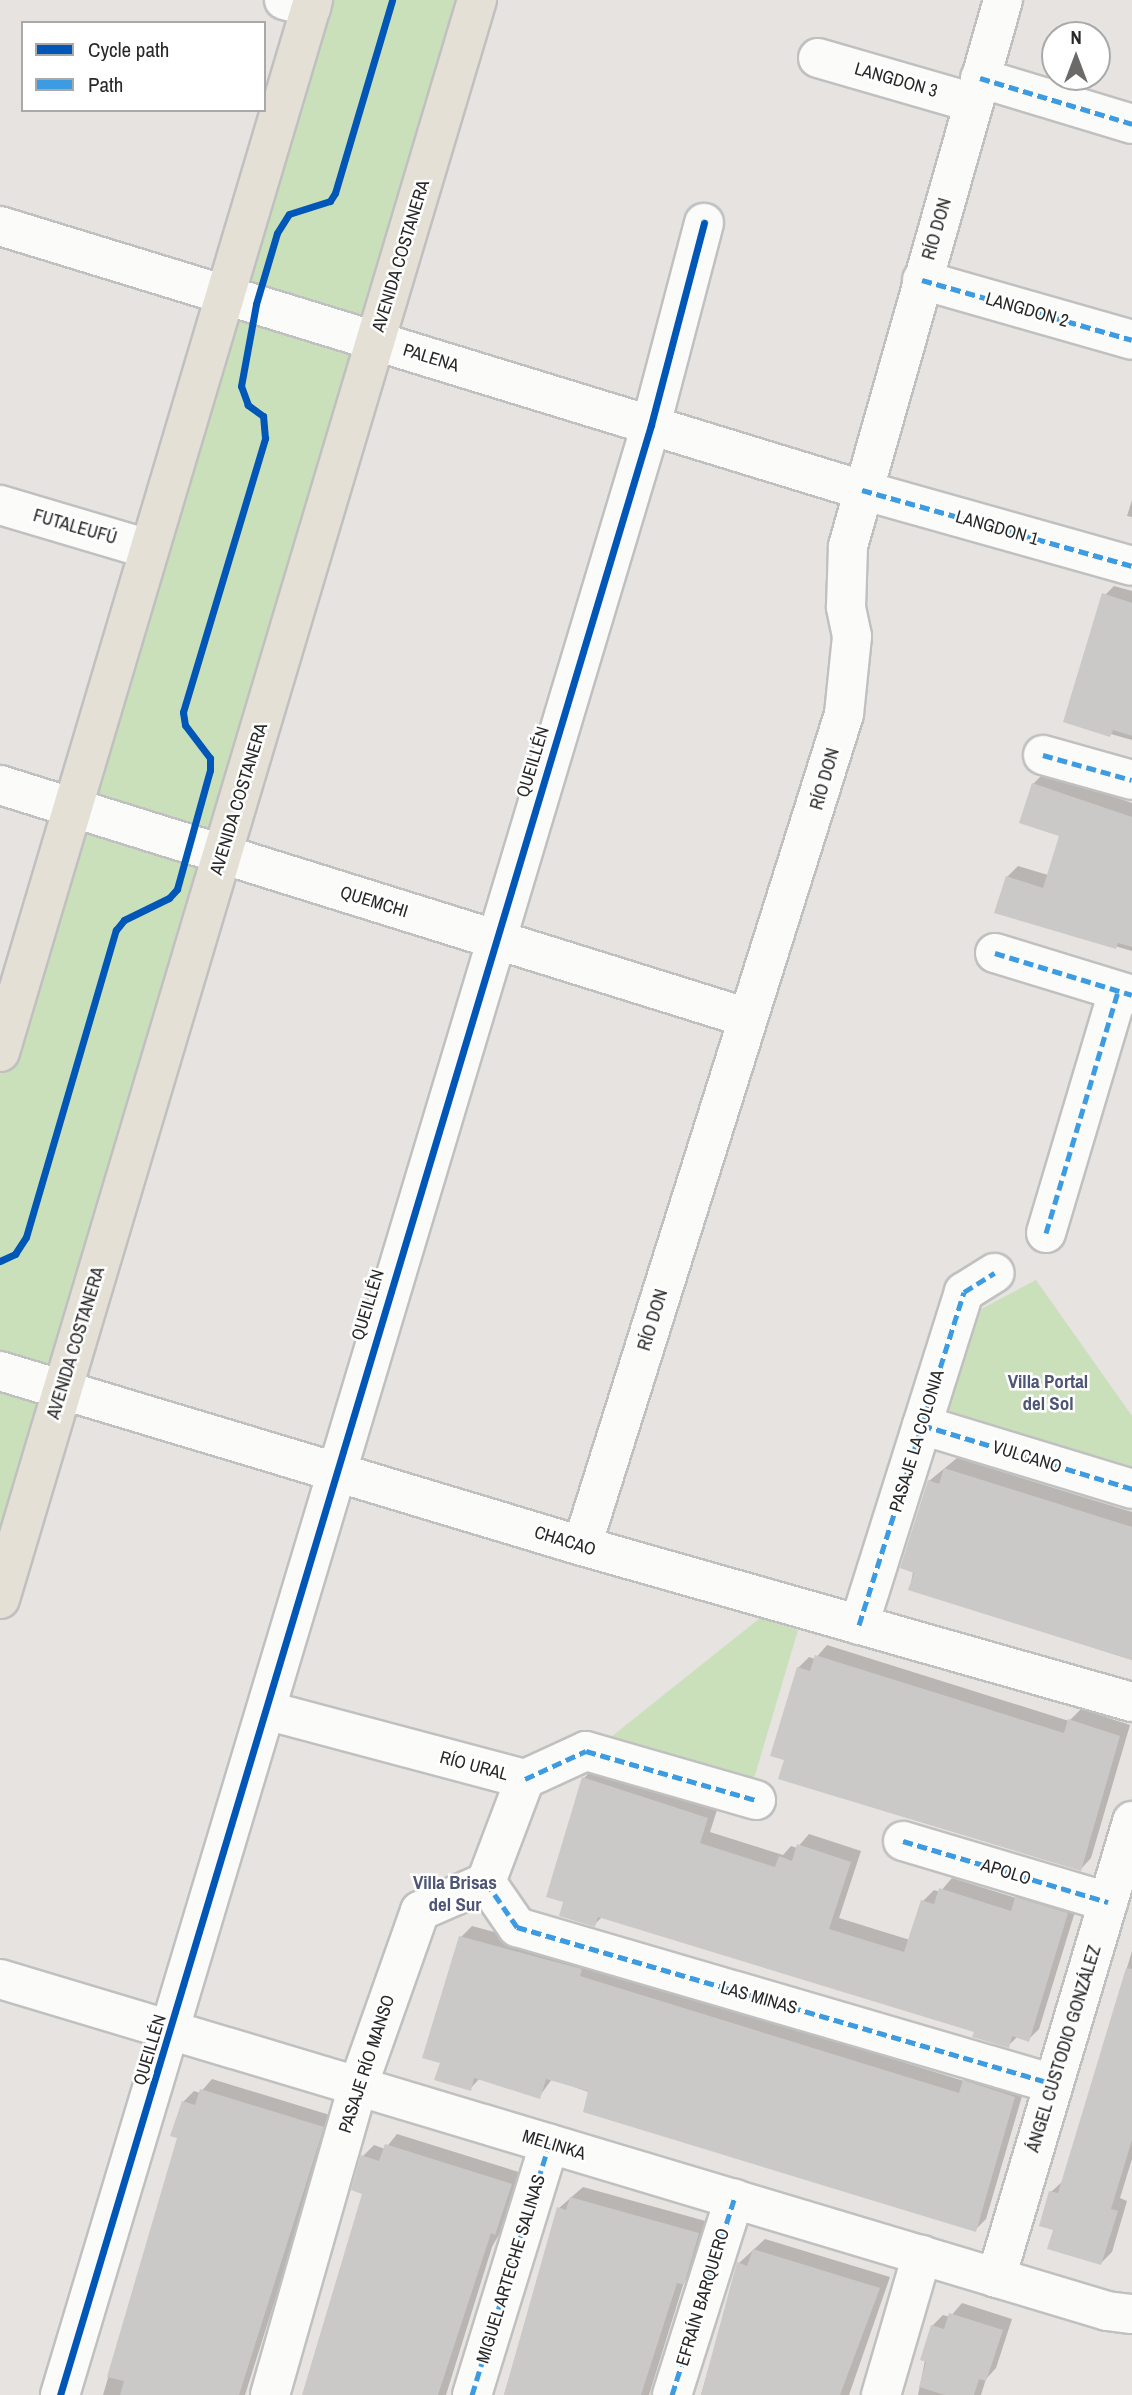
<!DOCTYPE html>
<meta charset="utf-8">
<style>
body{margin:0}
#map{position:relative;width:1132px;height:2395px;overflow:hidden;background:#e6e3e0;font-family:"Archivo Narrow",sans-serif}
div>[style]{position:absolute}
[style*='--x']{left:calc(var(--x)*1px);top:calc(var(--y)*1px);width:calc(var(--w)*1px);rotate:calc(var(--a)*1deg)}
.green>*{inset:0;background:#cae0bb}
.shadow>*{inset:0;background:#0003}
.building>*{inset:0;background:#cbc9c7}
.roads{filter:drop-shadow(2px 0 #c1c0c1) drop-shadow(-2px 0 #c1c0c1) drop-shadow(0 2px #c1c0c1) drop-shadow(0 -2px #c1c0c1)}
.street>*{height:38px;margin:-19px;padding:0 19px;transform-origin:19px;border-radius:19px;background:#fbfbfa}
.primary>*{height:38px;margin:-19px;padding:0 19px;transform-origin:19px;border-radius:19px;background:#e4e0d5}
.quiet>*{height:5px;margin-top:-2.5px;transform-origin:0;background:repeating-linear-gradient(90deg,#3d9ce1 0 10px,transparent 0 15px)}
.cycleway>*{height:7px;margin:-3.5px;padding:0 3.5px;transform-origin:3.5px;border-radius:3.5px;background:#0057b8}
span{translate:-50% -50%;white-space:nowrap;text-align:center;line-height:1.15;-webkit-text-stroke:5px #fff;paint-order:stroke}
.street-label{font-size:18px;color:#292929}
.neighbourhood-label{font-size:19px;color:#4e5576;font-weight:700}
.legend{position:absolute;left:21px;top:21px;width:245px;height:91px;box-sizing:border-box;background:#fff;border:2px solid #a9a9a9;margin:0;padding:9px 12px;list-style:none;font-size:21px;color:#292929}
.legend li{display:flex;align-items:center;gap:14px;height:35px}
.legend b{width:35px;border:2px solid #a9a9a9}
.north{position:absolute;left:1041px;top:21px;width:70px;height:70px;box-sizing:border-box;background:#fff;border:2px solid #a9a9a9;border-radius:50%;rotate:0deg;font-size:19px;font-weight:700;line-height:28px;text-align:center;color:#292929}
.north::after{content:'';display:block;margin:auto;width:24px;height:32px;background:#6b6a69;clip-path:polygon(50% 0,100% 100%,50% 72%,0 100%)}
</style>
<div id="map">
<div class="green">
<i style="clip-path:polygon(321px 0,469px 0,0 1571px,0 1073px)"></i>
<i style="clip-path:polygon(1036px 1280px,1132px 1416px,1132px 1475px,944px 1420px,968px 1316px)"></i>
<i style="clip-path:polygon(760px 1618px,798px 1630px,753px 1782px,606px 1741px)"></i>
</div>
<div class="shadow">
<i style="clip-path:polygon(1132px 500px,1132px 517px,1127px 516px)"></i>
<i style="clip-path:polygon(1114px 586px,1132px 591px,1132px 740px,1065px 721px,1103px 597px)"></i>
<i style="clip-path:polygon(1044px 773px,1132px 803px,1132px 951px,996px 911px,1007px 877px,1018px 866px,1048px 875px,1061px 835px,1033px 784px)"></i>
<i style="clip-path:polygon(957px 1458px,1132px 1512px,1132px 1660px,910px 1589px,929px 1481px)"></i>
<i style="clip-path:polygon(827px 1645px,1069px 1721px,1081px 1709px,1130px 1725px,1091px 1858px,1081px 1869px,786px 1759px,798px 1668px,809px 1657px,815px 1659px)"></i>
<i style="clip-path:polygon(595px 1767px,718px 1807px,710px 1832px,783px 1855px,791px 1846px,797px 1848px,809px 1834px,861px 1851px,839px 1918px,910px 1940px,923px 1901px,934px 1890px,940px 1892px,952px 1878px,1016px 1898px,1028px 1887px,1078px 1902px,1039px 2029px,1028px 2040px,1018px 2036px,1008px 2046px,976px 2031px,602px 1917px,594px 1925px,584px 1778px)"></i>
<i style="clip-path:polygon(472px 1926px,592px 1958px,589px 1965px,964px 2081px,975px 2070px,1025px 2086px,986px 2219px,975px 2230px,552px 2079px,539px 2097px,480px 2078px,470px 2089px,442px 2062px,461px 1937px)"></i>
<i style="clip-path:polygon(1132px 1951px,1132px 2159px,1120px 2198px,1127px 2201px,1112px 2252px,1101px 2263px,1055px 2229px,1051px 2192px,1063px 2181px)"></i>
<i style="clip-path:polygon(212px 2079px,333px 2116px,245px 2395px,103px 2395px,179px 2137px,183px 2102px,194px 2091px,200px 2093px)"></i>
<i style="clip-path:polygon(397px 2134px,522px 2173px,506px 2222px,492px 2247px,446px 2395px,304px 2395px,364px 2193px,363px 2156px,374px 2145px,385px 2149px)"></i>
<i style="clip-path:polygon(583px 2187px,709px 2222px,694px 2272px,684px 2282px,649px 2395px,504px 2395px,559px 2208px)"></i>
<i style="clip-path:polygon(765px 2239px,890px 2277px,849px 2395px,701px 2395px,739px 2263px)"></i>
<i style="clip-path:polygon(962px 2303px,1012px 2319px,996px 2368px,986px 2379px,981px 2395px,918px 2395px,932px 2326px,943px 2315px,950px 2317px)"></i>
</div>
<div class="building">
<i style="clip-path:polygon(1102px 593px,1132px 603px,1132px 736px,1113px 730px,1110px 737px,1063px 722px)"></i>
<i style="clip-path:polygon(1032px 783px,1132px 817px,1132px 947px,1118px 943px,1116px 949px,994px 913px,1006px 876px,1043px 888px,1059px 836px,1019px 823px)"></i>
<i style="clip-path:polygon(944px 1468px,1132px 1527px,1132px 1660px,908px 1590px,914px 1573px,900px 1568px,928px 1480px,939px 1484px)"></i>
<i style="clip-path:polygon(815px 1655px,1064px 1733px,1068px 1719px,1120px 1736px,1081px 1871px,778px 1779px,784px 1760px,770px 1756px,786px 1703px,797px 1667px,810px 1671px)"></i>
<i style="clip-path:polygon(582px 1777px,708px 1818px,700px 1843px,775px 1867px,779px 1856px,792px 1861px,797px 1844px,851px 1862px,829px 1929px,904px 1952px,921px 1900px,934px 1904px,939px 1888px,1011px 1911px,1015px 1897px,1068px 1913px,1029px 2042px,1012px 2036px,1009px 2048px,972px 2037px,974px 2032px,598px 1917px,595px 1927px,559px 1916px,563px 1902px,546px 1897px)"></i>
<i style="clip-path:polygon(459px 1936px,582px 1969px,580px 1976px,959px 2093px,963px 2080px,1015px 2097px,976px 2232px,583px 2112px,588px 2091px,546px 2079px,540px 2099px,474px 2078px,471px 2091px,434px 2080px,440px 2063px,422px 2058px)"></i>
<i style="clip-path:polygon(1126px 1968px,1132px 1969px,1132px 2140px,1111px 2209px,1118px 2211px,1101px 2265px,1047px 2249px,1053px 2230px,1039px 2226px,1049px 2191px,1058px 2193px)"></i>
<i style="clip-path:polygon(200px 2089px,324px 2127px,239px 2395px,120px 2395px,124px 2381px,107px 2377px,177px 2138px,170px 2136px,182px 2101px,195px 2105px)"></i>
<i style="clip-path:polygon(385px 2144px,512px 2184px,495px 2235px,491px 2233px,438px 2395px,302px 2395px,362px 2194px,351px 2190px,361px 2155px,379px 2161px)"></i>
<i style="clip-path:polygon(570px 2197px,699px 2233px,684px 2285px,677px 2283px,641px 2395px,504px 2395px,557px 2207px,566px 2210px)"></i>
<i style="clip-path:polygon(753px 2249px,880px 2288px,840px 2395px,701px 2395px,737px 2262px,747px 2266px)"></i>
<i style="clip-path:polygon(949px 2313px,1003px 2330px,986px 2381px,979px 2379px,974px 2395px,945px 2395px,919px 2387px,926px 2362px,920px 2360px,931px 2325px,944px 2329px)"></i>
</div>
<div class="roads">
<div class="street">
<i style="--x:284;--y:0;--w:28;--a:15"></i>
<i style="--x:818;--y:58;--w:162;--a:16.1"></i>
<i style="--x:980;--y:78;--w:159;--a:16.8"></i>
<i style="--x:0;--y:226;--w:902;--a:17.03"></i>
<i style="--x:862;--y:490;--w:280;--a:15.7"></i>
<i style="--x:922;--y:280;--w:218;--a:15.9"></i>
<i style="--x:0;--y:505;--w:155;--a:16.5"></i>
<i style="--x:1043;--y:755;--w:92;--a:15.7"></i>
<i style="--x:0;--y:785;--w:783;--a:17.3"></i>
<i style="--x:995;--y:953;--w:143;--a:17"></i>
<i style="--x:1046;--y:1233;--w:252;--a:-73.4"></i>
<i style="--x:0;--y:1371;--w:608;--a:16.74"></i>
<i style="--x:582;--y:1546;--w:572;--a:15.84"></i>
<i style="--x:922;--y:1425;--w:220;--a:16.9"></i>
<i style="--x:582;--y:1546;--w:872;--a:-72.52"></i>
<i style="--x:844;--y:714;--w:78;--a:-84.1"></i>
<i style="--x:852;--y:636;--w:30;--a:-102"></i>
<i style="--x:846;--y:607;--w:61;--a:-88.1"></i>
<i style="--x:848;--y:546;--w:568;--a:-74.15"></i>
<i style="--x:859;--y:1625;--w:349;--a:-72.5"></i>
<i style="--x:964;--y:1292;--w:36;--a:-32"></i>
<i style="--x:269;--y:1711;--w:265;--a:14.9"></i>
<i style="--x:525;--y:1779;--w:67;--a:-24.7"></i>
<i style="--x:586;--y:1751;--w:177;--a:16.1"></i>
<i style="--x:903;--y:1841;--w:214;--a:16.6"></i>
<i style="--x:486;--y:1882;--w:55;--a:55.4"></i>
<i style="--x:517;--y:1927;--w:559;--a:16.3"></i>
<i style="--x:0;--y:1979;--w:1156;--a:16.69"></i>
<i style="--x:1107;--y:2311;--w:25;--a:7"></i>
<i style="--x:996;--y:2278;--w:477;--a:-73.4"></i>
<i style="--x:60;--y:2395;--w:2057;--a:-73.3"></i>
<i style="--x:651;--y:425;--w:209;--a:-75.3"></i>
<i style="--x:270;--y:2395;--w:321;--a:-74.1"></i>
<i style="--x:358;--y:2086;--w:186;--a:-70.5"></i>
<i style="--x:420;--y:1911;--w:72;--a:-23.7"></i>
<i style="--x:486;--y:1882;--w:110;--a:-69.3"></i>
<i style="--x:472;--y:2395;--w:263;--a:-72.9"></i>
<i style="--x:672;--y:2395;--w:206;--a:-72.4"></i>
<i style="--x:881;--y:2395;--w:146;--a:-73.7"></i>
</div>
<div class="primary">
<i style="--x:0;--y:1052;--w:1098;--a:-73.43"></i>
<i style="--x:0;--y:1599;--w:1669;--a:-73.39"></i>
</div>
</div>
<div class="quiet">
<i style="--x:980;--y:78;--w:159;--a:16.8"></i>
<i style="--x:922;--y:280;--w:218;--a:15.9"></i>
<i style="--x:862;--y:490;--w:280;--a:15.7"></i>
<i style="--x:1043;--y:755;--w:92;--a:15.7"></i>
<i style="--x:995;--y:953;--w:143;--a:17"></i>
<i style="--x:1046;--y:1233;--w:252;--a:-73.4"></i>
<i style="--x:922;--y:1425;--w:220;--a:16.9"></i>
<i style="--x:859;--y:1625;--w:349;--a:-72.5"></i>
<i style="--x:964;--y:1292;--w:36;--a:-32"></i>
<i style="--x:525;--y:1779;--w:67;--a:-24.7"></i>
<i style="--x:586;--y:1751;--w:177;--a:16.1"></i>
<i style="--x:903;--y:1841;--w:214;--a:16.6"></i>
<i style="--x:486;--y:1882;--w:55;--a:55.4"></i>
<i style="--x:517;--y:1927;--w:559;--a:16.3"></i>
<i style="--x:472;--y:2395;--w:263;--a:-72.9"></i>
<i style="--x:672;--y:2395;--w:206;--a:-72.4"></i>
</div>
<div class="cycleway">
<i style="--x:0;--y:1261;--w:17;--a:-25"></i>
<i style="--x:15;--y:1254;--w:20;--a:-57"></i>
<i style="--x:26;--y:1237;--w:320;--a:-73.7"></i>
<i style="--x:116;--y:930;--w:13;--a:-51"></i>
<i style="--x:124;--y:920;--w:50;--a:-26.1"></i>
<i style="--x:169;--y:898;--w:12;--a:-48"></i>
<i style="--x:177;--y:889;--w:123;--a:-74.5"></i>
<i style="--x:210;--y:770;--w:12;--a:-90"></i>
<i style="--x:210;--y:758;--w:41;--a:-127.1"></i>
<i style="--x:185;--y:725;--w:13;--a:-99"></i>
<i style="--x:183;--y:712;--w:286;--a:-73.3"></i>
<i style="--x:265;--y:438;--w:22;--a:-95"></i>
<i style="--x:263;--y:416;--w:19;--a:-144"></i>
<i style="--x:248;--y:405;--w:20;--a:-110"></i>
<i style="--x:241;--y:386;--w:83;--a:-79.6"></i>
<i style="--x:256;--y:304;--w:74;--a:-73.5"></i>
<i style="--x:277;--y:233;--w:22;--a:-58"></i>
<i style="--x:289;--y:214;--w:43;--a:-17.6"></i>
<i style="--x:330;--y:201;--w:9;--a:-58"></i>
<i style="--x:335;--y:193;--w:201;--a:-73.5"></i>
<i style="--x:60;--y:2395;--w:2057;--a:-73.3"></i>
<i style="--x:651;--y:425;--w:209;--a:-75.3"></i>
</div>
<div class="street-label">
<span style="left:896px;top:80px;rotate:16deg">LANGDON 3</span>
<span style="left:937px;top:229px;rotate:-74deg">RÍO DON</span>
<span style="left:401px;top:256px;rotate:-73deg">AVENIDA COSTANERA</span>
<span style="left:1027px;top:310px;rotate:16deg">LANGDON 2</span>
<span style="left:431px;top:358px;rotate:17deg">PALENA</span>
<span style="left:75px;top:527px;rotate:16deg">FUTALEUFÚ</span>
<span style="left:997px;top:528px;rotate:16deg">LANGDON 1</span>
<span style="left:533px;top:762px;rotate:-73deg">QUEILLÉN</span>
<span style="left:825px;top:779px;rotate:-74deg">RÍO DON</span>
<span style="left:239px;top:799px;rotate:-73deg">AVENIDA COSTANERA</span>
<span style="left:374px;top:902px;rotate:17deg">QUEMCHI</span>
<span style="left:368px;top:1305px;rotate:-73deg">QUEILLÉN</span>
<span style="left:653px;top:1320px;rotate:-73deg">RÍO DON</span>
<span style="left:76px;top:1343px;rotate:-73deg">AVENIDA COSTANERA</span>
<span style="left:917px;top:1441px;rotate:-73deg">PASAJE LA COLONIA</span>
<span style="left:1027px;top:1457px;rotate:17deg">VULCANO</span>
<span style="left:565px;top:1541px;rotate:17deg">CHACAO</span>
<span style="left:474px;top:1766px;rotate:15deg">RÍO URAL</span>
<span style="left:1006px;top:1872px;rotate:17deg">APOLO</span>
<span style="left:759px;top:1998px;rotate:16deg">LAS MINAS</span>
<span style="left:1064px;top:2049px;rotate:-73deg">ÁNGEL CUSTODIO GONZÁLEZ</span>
<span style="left:150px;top:2050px;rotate:-73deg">QUEILLÉN</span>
<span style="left:367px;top:2064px;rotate:-72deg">PASAJE RÍO MANSO</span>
<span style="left:554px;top:2145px;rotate:17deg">MELINKA</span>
<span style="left:511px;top:2269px;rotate:-73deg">MIGUEL ARTECHE SALINAS</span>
<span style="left:703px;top:2297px;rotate:-73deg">EFRAÍN BARQUERO</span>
</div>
<div class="neighbourhood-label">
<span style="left:1048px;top:1393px">Villa Portal<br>del Sol</span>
<span style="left:455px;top:1894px">Villa Brisas<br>del Sur</span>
</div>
<ul class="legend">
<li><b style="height:9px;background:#0057b8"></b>Cycle path</li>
<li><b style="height:9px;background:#3d9ce1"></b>Path</li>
</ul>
<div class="north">N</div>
</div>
